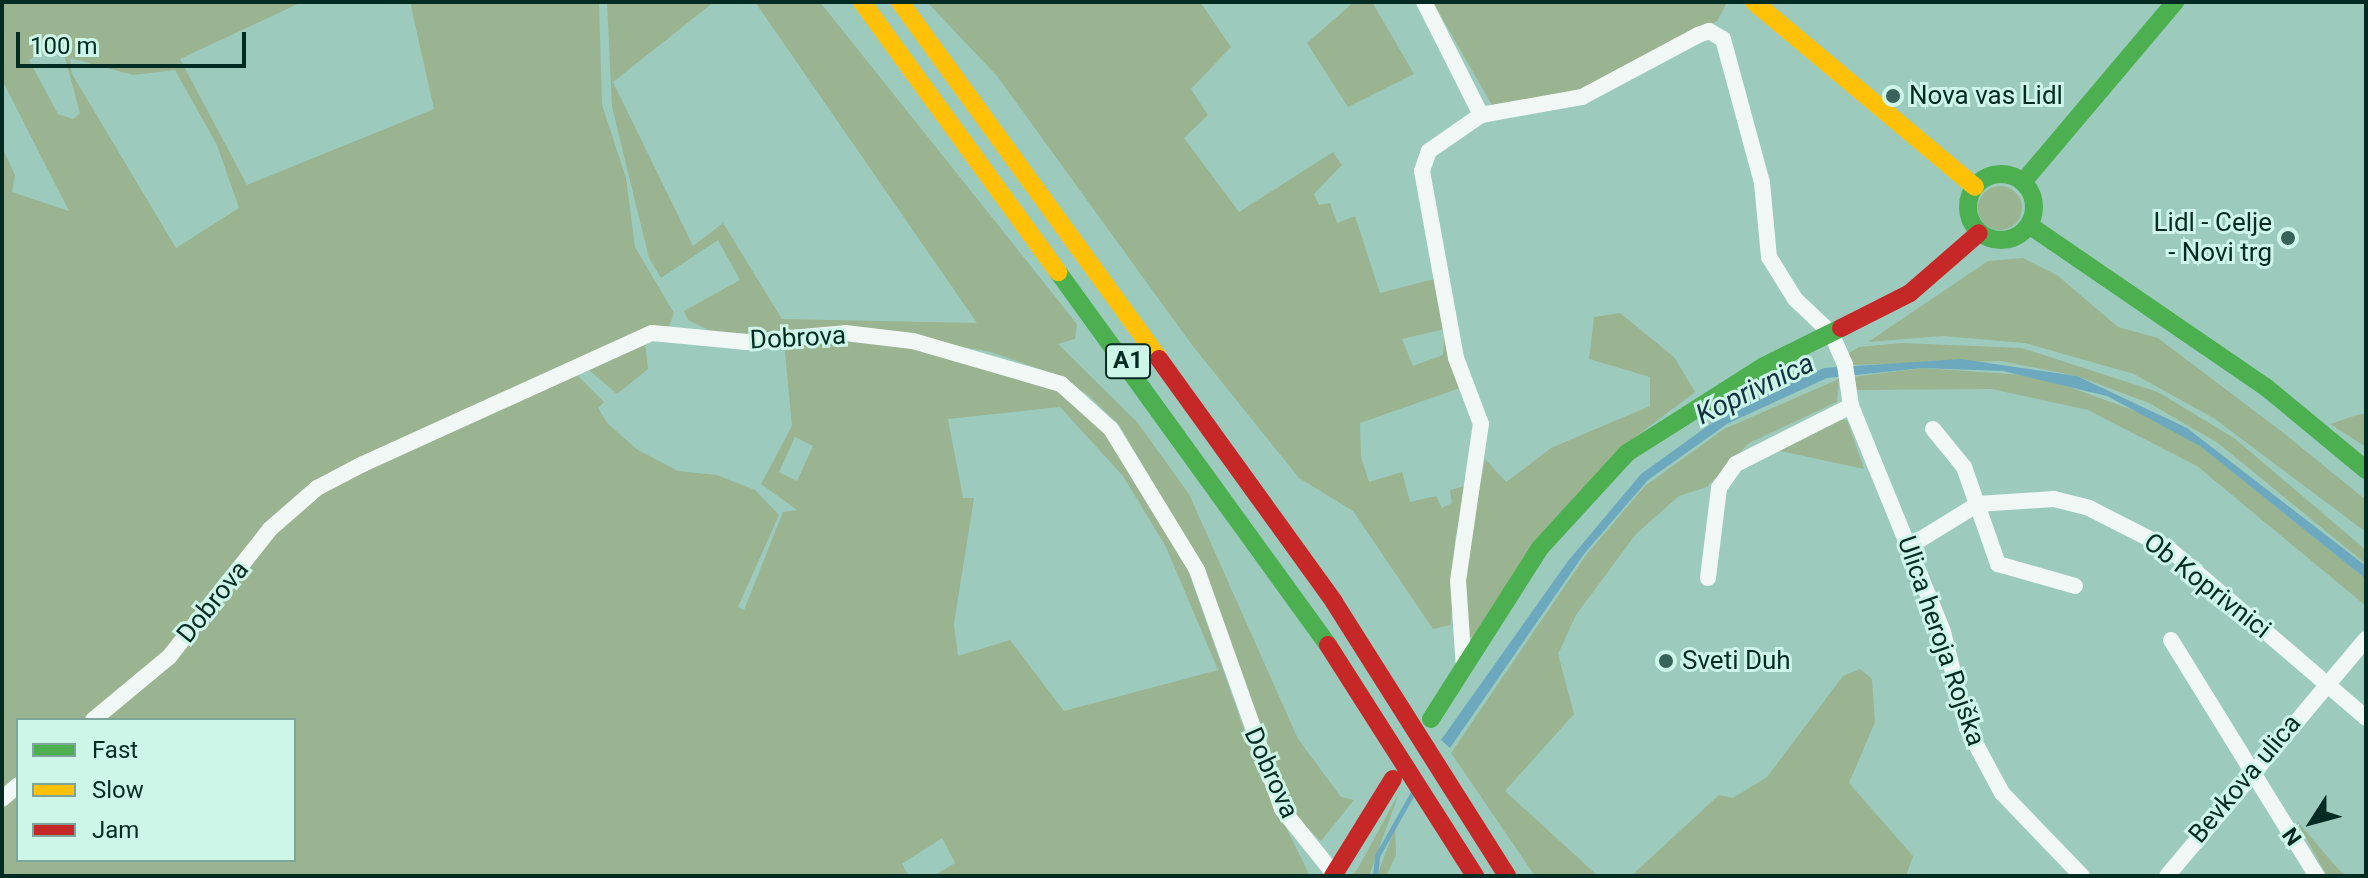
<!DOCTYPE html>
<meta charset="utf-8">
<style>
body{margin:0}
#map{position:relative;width:2368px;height:878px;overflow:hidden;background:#9ccbbe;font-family:Roboto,sans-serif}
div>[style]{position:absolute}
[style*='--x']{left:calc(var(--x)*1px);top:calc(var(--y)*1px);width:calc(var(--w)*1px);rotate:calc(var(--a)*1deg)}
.green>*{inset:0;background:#9ab391}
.round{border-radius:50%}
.water>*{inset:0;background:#6ca9be}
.stream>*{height:5px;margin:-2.5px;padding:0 2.5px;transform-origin:2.5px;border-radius:2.5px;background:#6ca9be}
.street>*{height:16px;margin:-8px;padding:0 8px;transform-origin:8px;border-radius:8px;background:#f0f7f5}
.fast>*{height:18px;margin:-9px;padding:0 9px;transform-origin:9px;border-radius:9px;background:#4caf50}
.fast>.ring{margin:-9px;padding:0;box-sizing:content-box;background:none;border:18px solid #4caf50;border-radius:50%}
.slow>*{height:18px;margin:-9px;padding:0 9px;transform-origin:9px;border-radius:9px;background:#ffc107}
.jam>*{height:18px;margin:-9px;padding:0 9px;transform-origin:9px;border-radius:9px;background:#c62828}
.dots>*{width:22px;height:22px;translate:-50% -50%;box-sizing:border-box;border:4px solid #cdf6e9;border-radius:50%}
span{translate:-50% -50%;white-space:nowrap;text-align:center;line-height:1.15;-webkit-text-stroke:6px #cdf6e9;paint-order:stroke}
.shield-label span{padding:2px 6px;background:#cdf6e9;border:2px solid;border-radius:6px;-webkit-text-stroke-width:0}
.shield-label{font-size:24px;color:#042b22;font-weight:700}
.poi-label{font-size:26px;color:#042b22}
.left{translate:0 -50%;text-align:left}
.right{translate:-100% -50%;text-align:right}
.street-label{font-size:26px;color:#042b22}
.water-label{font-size:28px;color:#123141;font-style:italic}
.frame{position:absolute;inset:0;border:4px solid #042b22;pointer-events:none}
.legend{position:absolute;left:16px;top:718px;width:280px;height:144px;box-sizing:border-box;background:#cdf6e9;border:2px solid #7da599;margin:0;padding:10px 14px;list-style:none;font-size:24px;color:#042b22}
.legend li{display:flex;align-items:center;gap:16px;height:40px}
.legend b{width:40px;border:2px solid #7da599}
.north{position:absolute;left:2272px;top:782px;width:80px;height:80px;-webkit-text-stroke:6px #cdf6e9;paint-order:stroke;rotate:234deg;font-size:22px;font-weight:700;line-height:32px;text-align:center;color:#042b22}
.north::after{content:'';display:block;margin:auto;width:28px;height:36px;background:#042b22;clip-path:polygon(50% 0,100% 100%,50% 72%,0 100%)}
.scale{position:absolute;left:16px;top:32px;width:230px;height:36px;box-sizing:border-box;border:4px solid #042b22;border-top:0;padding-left:10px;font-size:24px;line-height:28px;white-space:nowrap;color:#042b22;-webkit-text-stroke:6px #cdf6e9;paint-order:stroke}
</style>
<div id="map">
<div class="green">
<i style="clip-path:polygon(evenodd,2px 2px,302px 2px,180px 59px,247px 185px,434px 109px,410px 2px,599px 2px,602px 105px,626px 178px,635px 247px,674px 313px,669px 326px,644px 332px,648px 369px,617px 394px,589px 370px,559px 368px,393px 445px,396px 456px,576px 374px,604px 402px,598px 408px,608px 424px,638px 450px,678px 471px,717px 475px,755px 490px,779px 515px,738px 607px,744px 610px,783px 512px,797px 510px,761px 484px,792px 426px,784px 342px,863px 337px,1046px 382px,1105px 429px,1182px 553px,1259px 772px,1310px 876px,933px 876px,955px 863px,942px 838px,902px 864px,909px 876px,2px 876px,2px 147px,15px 175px,12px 192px,69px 211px,2px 80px,2px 2px,53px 46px,64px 54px,80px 113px,73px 119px,58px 114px,29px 60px,53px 46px,2px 2px,70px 58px,133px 75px,175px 70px,217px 145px,239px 208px,176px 248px,72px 74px,70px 58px,2px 2px,1060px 407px,1123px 476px,1166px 547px,1218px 670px,1064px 711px,1010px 640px,958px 656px,954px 624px,974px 498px,963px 498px,948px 419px,1060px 407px,2px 2px,795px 437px,813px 446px,797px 481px,779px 472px,795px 437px,2px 2px,18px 720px,294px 720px,294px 860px,18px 860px,18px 720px)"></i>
<i style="clip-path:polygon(607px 2px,714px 2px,613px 82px,693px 246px,723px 223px,782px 319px,977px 323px,755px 2px,820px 2px,1077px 324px,1075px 339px,1058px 344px,1137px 422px,1189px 494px,1298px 739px,1341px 797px,1354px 800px,1321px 841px,1291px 813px,1263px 752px,1203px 568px,1119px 425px,1088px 395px,1059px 376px,991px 352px,872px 331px,717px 334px,688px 320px,684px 311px,740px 280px,718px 240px,661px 278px,649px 258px,612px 107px)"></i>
<i style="clip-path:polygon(evenodd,927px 2px,1200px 2px,1231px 47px,1191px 89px,1208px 115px,1184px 138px,1239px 212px,1333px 152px,1342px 165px,1314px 194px,1319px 205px,1330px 203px,1337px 223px,1355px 216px,1380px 293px,1442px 277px,1460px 388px,1360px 423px,1361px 457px,1369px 482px,1402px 472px,1410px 502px,1436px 496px,1442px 508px,1452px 503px,1450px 490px,1468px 485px,1455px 539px,1451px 625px,1433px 629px,1353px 511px,1299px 478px,1192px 345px,997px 76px,927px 2px,1445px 329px,1443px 355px,1413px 366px,1402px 339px,1445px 329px)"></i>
<i style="clip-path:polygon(1354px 2px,1372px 2px,1414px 74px,1348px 107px,1307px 43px)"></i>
<i style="clip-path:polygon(1433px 2px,1722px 2px,1726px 5px,1717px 21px,1597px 87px,1493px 107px)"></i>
<i class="round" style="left:1978px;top:186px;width:44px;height:44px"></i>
<i style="clip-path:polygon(2023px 258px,2057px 275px,2118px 327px,2158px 338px,2286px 435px,2366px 500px,2366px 532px,2215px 419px,2134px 374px,2025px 343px,1942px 336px,1868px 342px,1988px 261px)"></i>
<i style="clip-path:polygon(1620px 313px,1674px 357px,1695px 392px,1617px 451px,1473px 638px,1466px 636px,1464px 573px,1485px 459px,1506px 482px,1551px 448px,1650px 406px,1650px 377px,1589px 359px,1594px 317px)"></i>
<i style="clip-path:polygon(1902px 343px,2022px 348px,2158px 392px,2234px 438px,2366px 550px,2366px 564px,2218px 443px,2149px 403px,2077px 376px,2001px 361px,1850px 365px,1849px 353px,1859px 347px)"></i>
<i style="clip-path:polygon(1923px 368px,2039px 376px,2149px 416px,2200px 446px,2366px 579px,2366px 606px,2197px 466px,2088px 410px,1992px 389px,1855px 390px,1852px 377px)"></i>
<i style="clip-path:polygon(1839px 379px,1837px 402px,1749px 443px,1707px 487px,1679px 496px,1636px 534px,1576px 615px,1558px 654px,1574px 714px,1505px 791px,1598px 876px,1535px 876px,1451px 753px,1586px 555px,1645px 486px,1724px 429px)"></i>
<i style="clip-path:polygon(2366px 414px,2366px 447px,2330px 424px,2360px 414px)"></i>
<i style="clip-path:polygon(1847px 420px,1864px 469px,1776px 450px,1841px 420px)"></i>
<i style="clip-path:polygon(1860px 669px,1872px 679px,1875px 722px,1849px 783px,1913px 856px,1906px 876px,1631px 876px,1719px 795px,1733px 798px,1767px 777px,1843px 676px)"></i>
<i style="clip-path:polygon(1399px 793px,1369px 876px,1352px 876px,1358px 868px)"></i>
<i style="clip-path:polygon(2296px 820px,2340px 871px,2348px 876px,2327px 876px)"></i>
<i style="clip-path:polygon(1395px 828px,1396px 855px,1386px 876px,1377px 876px)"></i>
</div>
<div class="water">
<i style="clip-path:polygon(1961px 359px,2077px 376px,2187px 428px,2366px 566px,2366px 579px,2200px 446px,2107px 396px,2003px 371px,1923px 368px,1827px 378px,1727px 424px,1648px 480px,1584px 554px,1450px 748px,1441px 740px,1568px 561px,1641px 474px,1723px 415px,1824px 368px)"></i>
</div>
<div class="stream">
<i style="--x:1375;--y:876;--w:20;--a:-84"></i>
<i style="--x:1377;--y:856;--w:71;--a:-60.6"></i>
</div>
<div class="street">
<i style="--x:1424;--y:2;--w:127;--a:63.2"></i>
<i style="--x:1481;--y:115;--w:103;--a:-10.1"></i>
<i style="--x:1582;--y:97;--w:132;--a:-28.1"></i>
<i style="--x:1698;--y:35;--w:12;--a:-20"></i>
<i style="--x:1709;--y:31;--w:16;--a:30"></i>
<i style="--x:1723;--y:39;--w:149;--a:74.8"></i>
<i style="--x:1762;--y:183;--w:74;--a:84.6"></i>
<i style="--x:1769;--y:257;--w:49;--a:58.2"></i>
<i style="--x:1795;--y:299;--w:50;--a:43.4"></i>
<i style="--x:1831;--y:333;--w:35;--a:66"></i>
<i style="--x:1845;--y:365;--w:41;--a:81.7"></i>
<i style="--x:1851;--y:406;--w:244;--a:67.8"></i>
<i style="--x:1943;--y:632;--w:99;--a:76"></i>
<i style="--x:1967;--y:728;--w:74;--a:61.7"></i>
<i style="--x:2002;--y:793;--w:115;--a:46.1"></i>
<i style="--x:1933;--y:429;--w:49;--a:50.8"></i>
<i style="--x:1964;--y:467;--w:103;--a:70.7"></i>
<i style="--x:1998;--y:564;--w:80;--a:15.9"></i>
<i style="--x:1913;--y:544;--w:76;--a:-31.6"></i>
<i style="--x:1978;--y:504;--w:76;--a:-3.8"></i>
<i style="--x:2054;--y:499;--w:36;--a:14"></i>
<i style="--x:2089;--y:508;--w:89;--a:26.9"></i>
<i style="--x:2168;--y:548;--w:261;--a:40.6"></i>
<i style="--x:1708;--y:578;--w:91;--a:-83"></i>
<i style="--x:1719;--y:488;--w:29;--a:-55"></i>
<i style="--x:1736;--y:464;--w:129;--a:-26.8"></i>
<i style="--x:2171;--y:640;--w:278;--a:58.3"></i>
<i style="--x:1464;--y:668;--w:87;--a:-93.9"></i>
<i style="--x:1458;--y:581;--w:159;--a:-81.7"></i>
<i style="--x:1481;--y:424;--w:71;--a:-110.7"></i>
<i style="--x:1456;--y:358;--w:190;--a:-100.3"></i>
<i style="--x:1422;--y:171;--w:21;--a:-71"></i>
<i style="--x:1429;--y:151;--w:63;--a:-34.7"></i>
<i style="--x:93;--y:720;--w:99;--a:-39.7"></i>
<i style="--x:169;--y:657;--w:163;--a:-51.7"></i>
<i style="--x:270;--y:529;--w:62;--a:-41.1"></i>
<i style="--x:317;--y:488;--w:52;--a:-27.6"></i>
<i style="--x:363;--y:464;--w:317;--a:-24.4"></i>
<i style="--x:652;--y:333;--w:95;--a:5.4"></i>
<i style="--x:747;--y:342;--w:98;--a:-5.2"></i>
<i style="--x:845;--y:333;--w:68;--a:6.7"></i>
<i style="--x:913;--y:341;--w:154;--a:16.2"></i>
<i style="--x:1061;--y:384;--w:67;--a:42"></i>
<i style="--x:1111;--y:429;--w:165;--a:58.6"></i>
<i style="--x:1197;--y:570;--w:254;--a:70.4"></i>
<i style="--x:1282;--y:809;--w:83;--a:51.3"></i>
<i style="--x:2;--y:799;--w:21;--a:-41"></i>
<i style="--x:2167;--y:876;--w:309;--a:-50"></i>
</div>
<div class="fast">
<i class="ring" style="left:1968px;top:174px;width:48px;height:48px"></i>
<i style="--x:2023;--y:182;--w:236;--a:-49.8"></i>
<i style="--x:2029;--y:225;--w:288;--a:34.4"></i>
<i style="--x:2267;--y:388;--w:129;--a:39.6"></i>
<i style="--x:1058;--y:272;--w:460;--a:54.1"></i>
<i style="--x:1431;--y:719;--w:203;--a:-57.5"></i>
<i style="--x:1540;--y:548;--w:129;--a:-47.5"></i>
<i style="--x:1627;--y:453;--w:162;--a:-32.4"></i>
<i style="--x:1764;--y:366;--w:86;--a:-26.3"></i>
</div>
<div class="slow">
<i style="--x:862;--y:2;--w:334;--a:54"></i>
<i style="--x:900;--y:2;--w:441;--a:54"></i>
<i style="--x:1754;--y:2;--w:288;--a:39.9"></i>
</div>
<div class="jam">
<i style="--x:1841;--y:328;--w:77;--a:-26.9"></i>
<i style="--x:1910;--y:293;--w:91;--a:-41"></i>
<i style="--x:1159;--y:359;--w:299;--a:54.2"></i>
<i style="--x:1334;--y:602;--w:324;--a:57.7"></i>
<i style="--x:1328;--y:645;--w:274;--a:57.5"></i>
<i style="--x:1333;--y:876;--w:114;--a:-58.3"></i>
</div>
<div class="dots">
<i style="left:1893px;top:96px;background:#396359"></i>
<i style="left:2288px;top:238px;background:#396359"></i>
<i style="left:1666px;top:661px;background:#396359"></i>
</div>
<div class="shield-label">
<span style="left:1128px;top:361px">A1</span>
</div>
<div class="poi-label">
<span class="left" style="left:1909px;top:96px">Nova vas Lidl</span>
<span class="right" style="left:2272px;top:238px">Lidl - Celje<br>- Novi trg</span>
<span class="left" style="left:1682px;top:661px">Sveti Duh</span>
</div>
<div class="street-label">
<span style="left:798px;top:338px;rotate:-3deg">Dobrova</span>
<span style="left:2207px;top:586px;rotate:38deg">Ob Koprivnici</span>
<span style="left:213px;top:602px;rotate:-51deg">Dobrova</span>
<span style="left:1941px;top:641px;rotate:71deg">Ulica heroja Rojška</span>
<span style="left:1271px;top:773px;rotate:66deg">Dobrova</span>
<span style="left:2245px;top:779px;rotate:-50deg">Bevkova ulica</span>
</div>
<div class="water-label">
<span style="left:1755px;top:389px;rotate:-26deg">Koprivnica</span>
</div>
<div class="frame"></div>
<ul class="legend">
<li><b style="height:10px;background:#4caf50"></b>Fast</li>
<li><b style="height:10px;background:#ffc107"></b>Slow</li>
<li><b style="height:10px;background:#c62828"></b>Jam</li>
</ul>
<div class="north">N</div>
<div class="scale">100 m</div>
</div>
